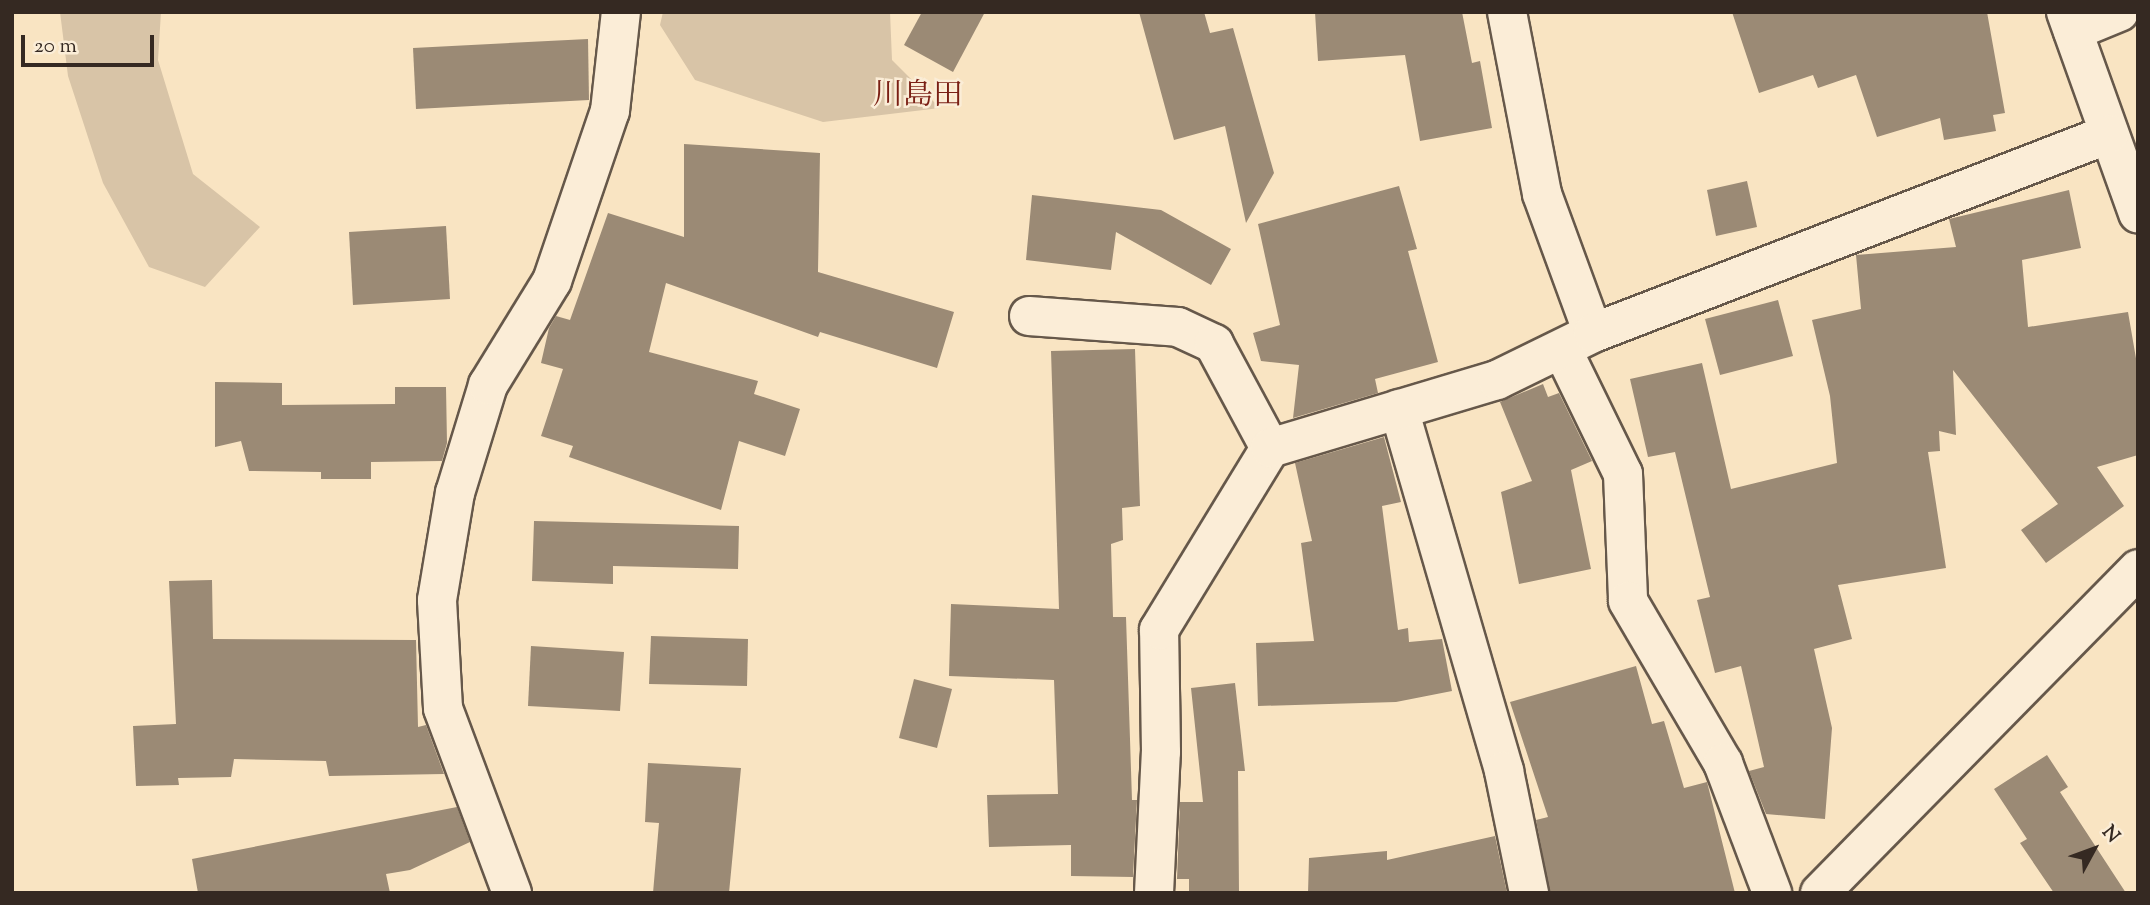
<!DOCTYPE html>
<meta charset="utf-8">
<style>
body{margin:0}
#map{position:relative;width:2150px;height:905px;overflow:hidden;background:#f9e4c2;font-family:"Sorts Mill Goudy","Noto Serif JP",serif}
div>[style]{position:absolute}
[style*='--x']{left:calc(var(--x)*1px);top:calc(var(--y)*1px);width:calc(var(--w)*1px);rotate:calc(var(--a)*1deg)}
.green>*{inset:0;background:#d8c4a7}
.building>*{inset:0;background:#9b8a75}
.roads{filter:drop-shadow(2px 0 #66584a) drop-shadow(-2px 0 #66584a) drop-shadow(0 2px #66584a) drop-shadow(0 -2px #66584a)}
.minor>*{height:38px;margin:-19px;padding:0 19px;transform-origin:19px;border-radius:19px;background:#fbedd7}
span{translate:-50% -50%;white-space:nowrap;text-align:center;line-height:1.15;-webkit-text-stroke:5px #fbedd7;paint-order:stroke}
.quarter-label{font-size:30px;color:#7a1f14}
.frame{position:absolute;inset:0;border:14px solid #352922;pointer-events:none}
.north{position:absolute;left:2059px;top:814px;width:70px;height:70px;-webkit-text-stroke:5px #fbedd7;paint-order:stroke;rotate:49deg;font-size:19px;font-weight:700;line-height:28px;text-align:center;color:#352922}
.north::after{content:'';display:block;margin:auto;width:24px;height:32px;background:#352922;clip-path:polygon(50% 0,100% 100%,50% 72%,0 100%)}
.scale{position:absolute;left:21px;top:35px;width:133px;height:32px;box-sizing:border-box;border:4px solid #352922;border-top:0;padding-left:9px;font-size:21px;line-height:24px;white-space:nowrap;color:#352922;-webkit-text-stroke:5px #fbedd7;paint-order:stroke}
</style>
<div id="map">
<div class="green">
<i style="clip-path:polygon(60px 12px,161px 12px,158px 60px,193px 174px,260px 227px,205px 287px,149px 267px,103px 183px,68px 76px)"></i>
<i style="clip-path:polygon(663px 12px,890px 12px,892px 60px,940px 108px,823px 122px,695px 80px,660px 25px)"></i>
</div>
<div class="building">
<i style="clip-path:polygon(922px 12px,985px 12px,953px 72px,904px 45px)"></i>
<i style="clip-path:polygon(1139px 12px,1204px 12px,1210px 33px,1233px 28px,1274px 173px,1246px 223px,1225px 126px,1174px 140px)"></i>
<i style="clip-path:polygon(1315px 12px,1462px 12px,1472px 63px,1480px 61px,1492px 128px,1420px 141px,1405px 55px,1318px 61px)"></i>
<i style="clip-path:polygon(1732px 12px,1987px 12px,2005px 113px,1993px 115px,1996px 131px,1944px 140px,1940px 118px,1877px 137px,1856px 75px,1818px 88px,1813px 75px,1759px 93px)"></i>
<i style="clip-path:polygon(588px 39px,589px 100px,416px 109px,413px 48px)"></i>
<i style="clip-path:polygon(684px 144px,820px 153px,818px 272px,954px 312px,937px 368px,820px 332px,818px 337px,666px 283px,649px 352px,758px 381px,754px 394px,800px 409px,785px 456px,739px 441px,721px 510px,569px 457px,573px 446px,541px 436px,563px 369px,541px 363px,549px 328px,556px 316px,570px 320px,608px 213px,684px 237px)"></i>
<i style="clip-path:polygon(1747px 181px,1757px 227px,1716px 236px,1707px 190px)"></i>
<i style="clip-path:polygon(1399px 186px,1417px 249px,1408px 251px,1438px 362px,1375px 379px,1378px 393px,1293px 418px,1299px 365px,1261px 361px,1253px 333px,1280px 325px,1258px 224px)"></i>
<i style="clip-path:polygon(2069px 190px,2081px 248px,2022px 260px,2028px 327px,2128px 312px,2138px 370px,2138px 455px,2097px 467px,2124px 506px,2046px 563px,2021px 530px,2058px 504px,1953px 370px,1956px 435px,1939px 431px,1940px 451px,1928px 452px,1946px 568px,1838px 585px,1852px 639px,1814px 649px,1832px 728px,1825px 819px,1766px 814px,1749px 771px,1764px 767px,1741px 666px,1715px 673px,1697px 600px,1710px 597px,1675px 452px,1648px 457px,1630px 379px,1702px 363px,1731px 489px,1837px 463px,1830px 396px,1812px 320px,1861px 309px,1856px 255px,1956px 247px,1949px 219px)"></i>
<i style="clip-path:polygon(1032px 195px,1161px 210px,1231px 249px,1211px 285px,1116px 232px,1111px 270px,1026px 260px)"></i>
<i style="clip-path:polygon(446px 226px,450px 299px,353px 305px,349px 232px)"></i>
<i style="clip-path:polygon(1778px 300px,1793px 356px,1720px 375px,1705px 319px)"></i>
<i style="clip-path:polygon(1135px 349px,1140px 506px,1122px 508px,1123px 540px,1111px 544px,1113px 617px,1126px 617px,1132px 800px,1137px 800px,1133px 877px,1071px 876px,1071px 845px,989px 847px,987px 795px,1058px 794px,1054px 680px,949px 676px,951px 604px,1059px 609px,1051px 351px)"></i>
<i style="clip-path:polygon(215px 382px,282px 383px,282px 405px,395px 404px,395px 387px,446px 387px,447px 443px,442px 461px,371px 462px,371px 479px,321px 479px,321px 472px,249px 471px,241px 441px,215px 447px)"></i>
<i style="clip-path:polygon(1543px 384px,1548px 397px,1559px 393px,1592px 461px,1571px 470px,1591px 569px,1519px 584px,1501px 492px,1532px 481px,1500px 402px)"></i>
<i style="clip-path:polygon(1384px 437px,1401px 502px,1382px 506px,1398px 630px,1408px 628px,1409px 642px,1442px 639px,1452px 691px,1396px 702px,1258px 706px,1256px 643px,1314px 641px,1301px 543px,1312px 541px,1295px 463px)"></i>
<i style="clip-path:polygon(534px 521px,739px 526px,738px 569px,613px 566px,613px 584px,532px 581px)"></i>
<i style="clip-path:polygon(212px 580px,213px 639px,416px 640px,418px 727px,426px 725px,444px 774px,329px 776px,326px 761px,234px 759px,231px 777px,178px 778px,179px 785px,136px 786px,133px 726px,176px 724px,169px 581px)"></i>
<i style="clip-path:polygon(651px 636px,748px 639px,747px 686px,649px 684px)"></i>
<i style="clip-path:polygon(531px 646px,624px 652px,620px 711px,528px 706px)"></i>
<i style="clip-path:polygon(1636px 666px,1652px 724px,1664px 721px,1684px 788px,1707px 782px,1735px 893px,1550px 893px,1536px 820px,1548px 817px,1510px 702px)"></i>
<i style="clip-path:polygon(914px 679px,952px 689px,937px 748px,899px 738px)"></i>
<i style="clip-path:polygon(1235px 683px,1245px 771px,1238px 771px,1239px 893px,1189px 893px,1189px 879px,1177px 879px,1180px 802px,1203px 802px,1191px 688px)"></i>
<i style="clip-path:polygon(2047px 755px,2068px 787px,2060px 792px,2126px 893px,2054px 893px,2020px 843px,2027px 839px,1994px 789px)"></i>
<i style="clip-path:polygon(648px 763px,741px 768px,729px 893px,653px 893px,659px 823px,645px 822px)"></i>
<i style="clip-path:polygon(457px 807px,470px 842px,410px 870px,386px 874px,390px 893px,198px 893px,192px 859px)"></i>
<i style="clip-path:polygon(1495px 836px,1507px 893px,1308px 893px,1309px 858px,1387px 851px,1387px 860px)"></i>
</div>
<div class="roads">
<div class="minor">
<i style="--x:1507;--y:12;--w:185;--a:79.1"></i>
<i style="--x:1542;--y:194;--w:148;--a:69.9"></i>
<i style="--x:2066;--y:12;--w:214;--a:70.3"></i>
<i style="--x:2073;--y:31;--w:50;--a:-22.4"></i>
<i style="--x:1029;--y:316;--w:149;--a:4.2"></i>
<i style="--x:1178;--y:327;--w:40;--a:25"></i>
<i style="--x:1214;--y:344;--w:118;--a:61.7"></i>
<i style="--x:1562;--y:349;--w:139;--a:64"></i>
<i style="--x:1623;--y:474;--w:127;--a:87.7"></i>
<i style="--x:1628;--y:601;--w:188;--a:59.6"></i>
<i style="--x:1723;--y:763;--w:139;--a:69.3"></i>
<i style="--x:1399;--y:409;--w:377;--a:73.8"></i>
<i style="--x:1504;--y:771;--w:125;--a:78.4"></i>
<i style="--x:512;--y:893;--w:197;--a:-110.5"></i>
<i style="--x:443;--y:708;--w:108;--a:-93.2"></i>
<i style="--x:437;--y:600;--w:109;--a:-80.5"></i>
<i style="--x:455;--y:493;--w:113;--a:-73"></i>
<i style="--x:488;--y:385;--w:122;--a:-58.4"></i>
<i style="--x:552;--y:281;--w:180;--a:-71.2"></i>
<i style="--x:610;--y:111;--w:100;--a:-83.7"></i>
<i style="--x:1154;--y:893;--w:141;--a:-87.2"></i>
<i style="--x:1161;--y:752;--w:122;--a:-90.9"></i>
<i style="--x:1159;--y:630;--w:213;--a:-58.6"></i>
<i style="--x:1270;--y:448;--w:237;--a:-16.7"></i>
<i style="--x:1497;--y:380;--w:107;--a:-26.1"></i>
<i style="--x:1593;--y:333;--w:553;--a:-21.09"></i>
<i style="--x:1820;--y:893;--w:454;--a:-45.5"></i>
</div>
</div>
<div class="quarter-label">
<span style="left:918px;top:97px">川島田</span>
</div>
<div class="frame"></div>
<div class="north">N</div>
<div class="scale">20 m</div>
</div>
